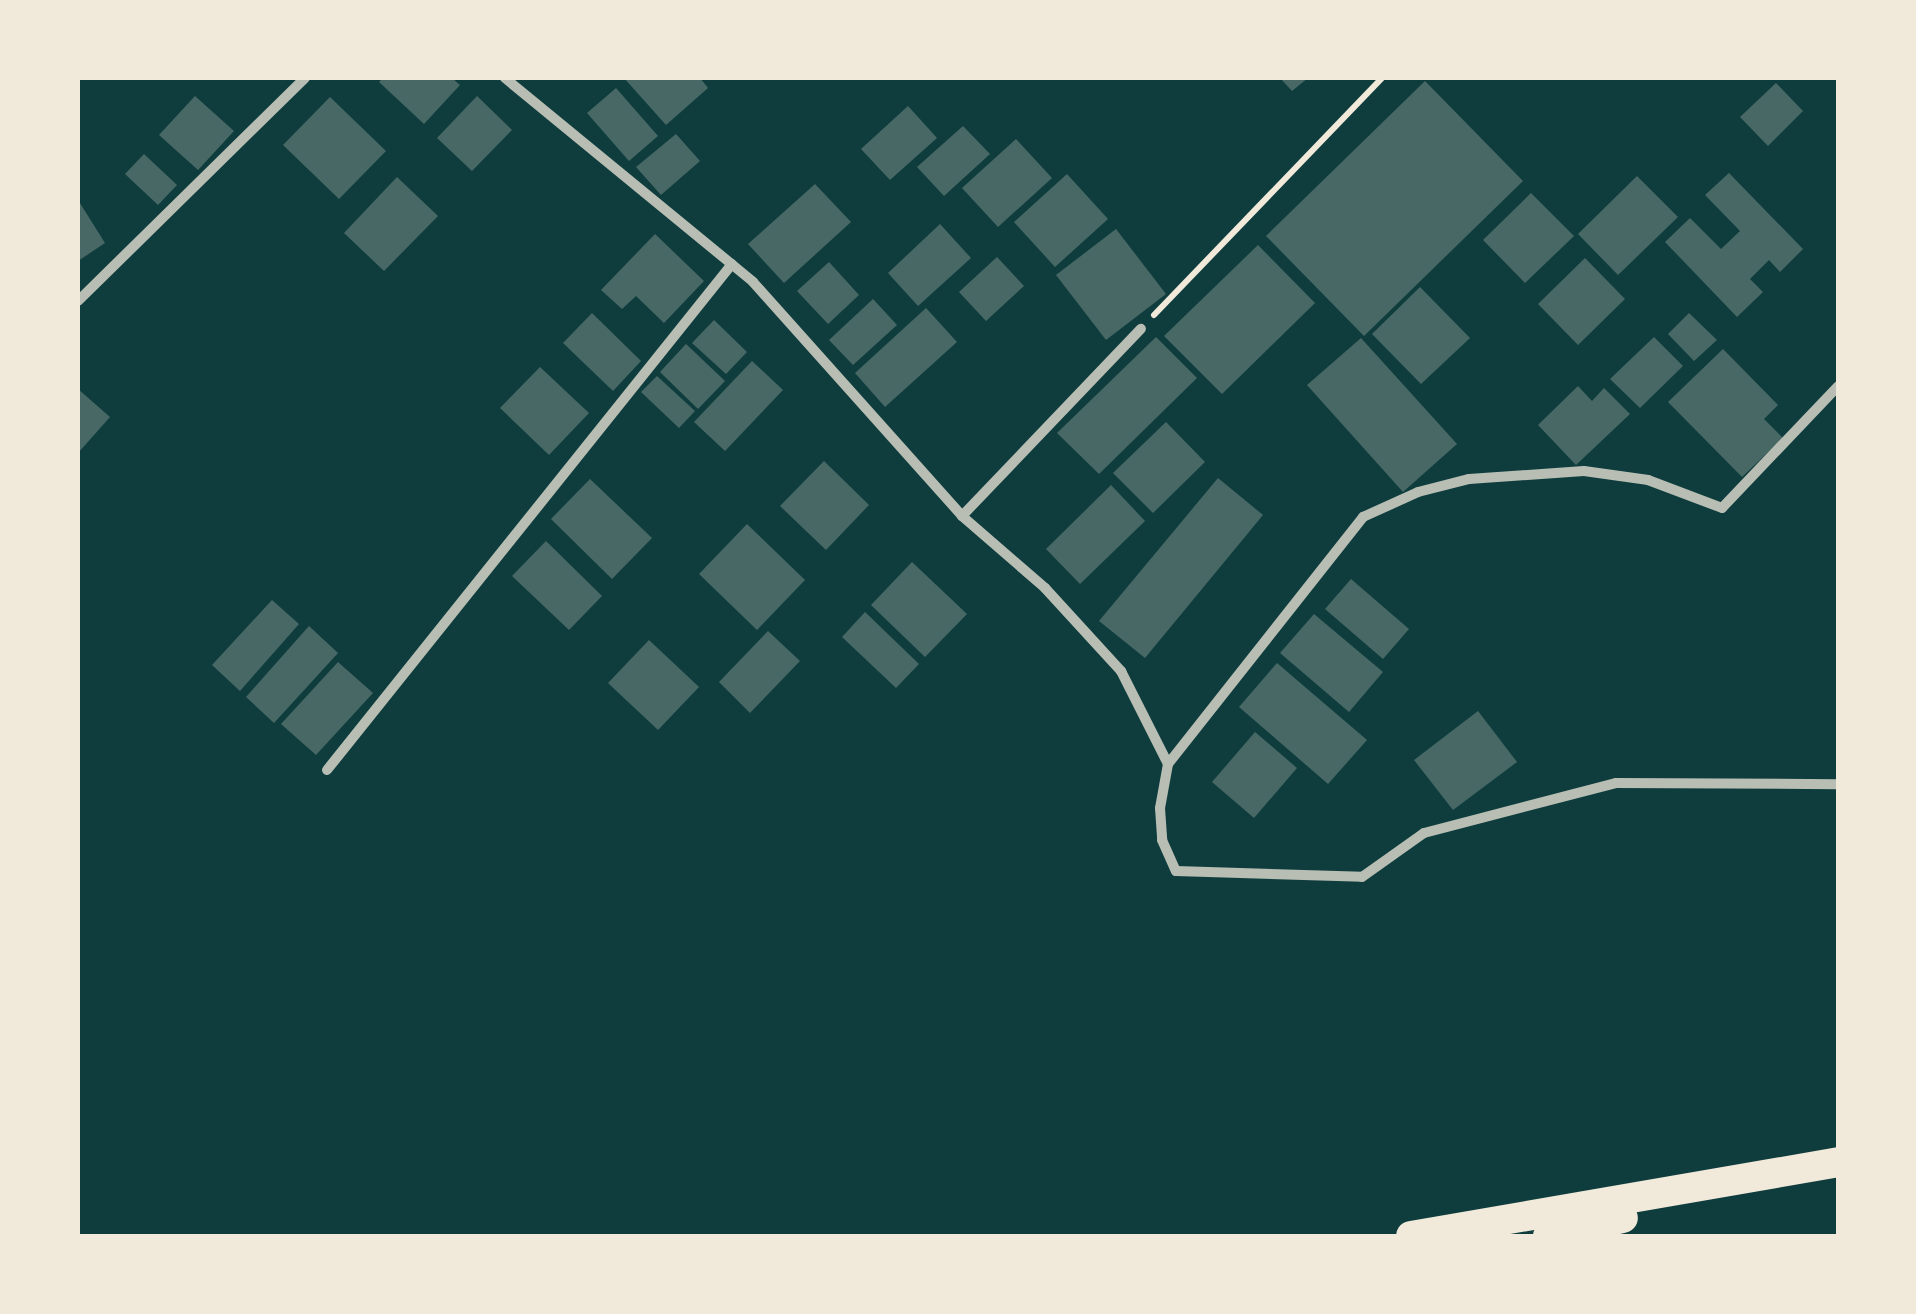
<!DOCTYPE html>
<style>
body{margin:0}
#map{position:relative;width:1916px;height:1314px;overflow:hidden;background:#0f3d3e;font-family:"Space Grotesk",sans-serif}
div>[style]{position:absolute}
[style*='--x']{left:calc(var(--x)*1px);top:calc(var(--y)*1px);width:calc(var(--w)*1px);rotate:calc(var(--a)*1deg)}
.building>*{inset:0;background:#486865}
.path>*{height:6px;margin:-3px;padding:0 3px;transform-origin:3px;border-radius:3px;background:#f1e9da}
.minor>*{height:10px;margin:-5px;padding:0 5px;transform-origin:5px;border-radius:5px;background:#b8beb3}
.motorway>*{height:30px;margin:-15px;padding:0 15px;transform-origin:15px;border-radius:15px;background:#f1e9da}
span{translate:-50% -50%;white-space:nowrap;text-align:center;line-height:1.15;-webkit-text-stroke:10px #f1e9da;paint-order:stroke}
.frame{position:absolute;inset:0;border:80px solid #f1e9da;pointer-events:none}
</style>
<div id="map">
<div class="building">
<i style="clip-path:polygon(383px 78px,452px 78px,460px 85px,424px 124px,379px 82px)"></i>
<i style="clip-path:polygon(624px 78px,700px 78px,708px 88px,666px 125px)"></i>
<i style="clip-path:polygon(1280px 78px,1308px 78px,1292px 91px)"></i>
<i style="clip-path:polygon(1425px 81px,1523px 181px,1364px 336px,1266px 236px)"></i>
<i style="clip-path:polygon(1776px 83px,1803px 111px,1768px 146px,1740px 117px)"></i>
<i style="clip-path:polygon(616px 88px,658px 136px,629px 161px,587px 113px)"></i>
<i style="clip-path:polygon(195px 96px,234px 131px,198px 170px,159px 135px)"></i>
<i style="clip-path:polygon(477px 96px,512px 130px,472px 171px,437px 138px)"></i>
<i style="clip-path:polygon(330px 97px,386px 151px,339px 199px,283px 145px)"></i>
<i style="clip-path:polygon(908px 106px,937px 138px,890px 180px,861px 149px)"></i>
<i style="clip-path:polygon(963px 126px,990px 154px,944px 196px,917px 167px)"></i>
<i style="clip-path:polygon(676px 134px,700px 161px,661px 195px,636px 167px)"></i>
<i style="clip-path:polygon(1016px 139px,1052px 178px,998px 227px,962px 188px)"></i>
<i style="clip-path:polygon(144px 154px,177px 185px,158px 205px,125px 174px)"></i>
<i style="clip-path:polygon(1729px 173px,1803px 249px,1780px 272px,1769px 260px,1750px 279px,1763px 292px,1737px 317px,1665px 242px,1690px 218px,1721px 249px,1740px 231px,1705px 195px)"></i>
<i style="clip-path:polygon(1067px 174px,1108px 219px,1055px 267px,1014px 222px)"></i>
<i style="clip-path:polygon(1637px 176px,1678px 217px,1618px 275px,1578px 234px)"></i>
<i style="clip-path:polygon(397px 177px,438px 216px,384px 271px,344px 233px)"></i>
<i style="clip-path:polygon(815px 184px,851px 222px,784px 283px,748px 244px)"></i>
<i style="clip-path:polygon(1531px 193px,1574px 236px,1525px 283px,1483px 240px)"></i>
<i style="clip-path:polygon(78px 200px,105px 243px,78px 261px)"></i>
<i style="clip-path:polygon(940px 224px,971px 258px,918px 306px,888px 273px)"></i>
<i style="clip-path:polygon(1116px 229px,1166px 294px,1106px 340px,1056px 275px)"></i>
<i style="clip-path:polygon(655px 234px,704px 281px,664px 323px,636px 296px,622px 309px,601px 290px)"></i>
<i style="clip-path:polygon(1258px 245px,1315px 303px,1222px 394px,1164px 336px)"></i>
<i style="clip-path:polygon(997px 257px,1024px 286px,986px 321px,959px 292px)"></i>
<i style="clip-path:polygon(1585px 258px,1625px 299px,1578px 345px,1538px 304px)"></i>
<i style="clip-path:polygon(829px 262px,859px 295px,828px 324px,797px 291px)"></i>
<i style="clip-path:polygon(1420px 287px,1470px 338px,1421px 384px,1372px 334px)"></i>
<i style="clip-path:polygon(873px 299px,897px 325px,853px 365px,829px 340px)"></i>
<i style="clip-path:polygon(926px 308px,957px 342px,885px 407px,855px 373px)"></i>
<i style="clip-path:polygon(592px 313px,641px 361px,613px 391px,563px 343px)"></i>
<i style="clip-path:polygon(1689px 313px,1717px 340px,1694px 361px,1668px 334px)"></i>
<i style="clip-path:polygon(714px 320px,747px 352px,726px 374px,692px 343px)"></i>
<i style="clip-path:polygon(1156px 337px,1197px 378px,1099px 474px,1057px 433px)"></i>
<i style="clip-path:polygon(1654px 337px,1683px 366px,1640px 408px,1610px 379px)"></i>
<i style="clip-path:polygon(1361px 338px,1457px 444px,1403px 492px,1307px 385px)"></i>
<i style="clip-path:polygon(686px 344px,725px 381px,698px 409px,660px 372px)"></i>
<i style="clip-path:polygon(1723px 349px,1778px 405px,1764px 419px,1783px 438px,1742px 477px,1668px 402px)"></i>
<i style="clip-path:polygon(752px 361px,783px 390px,725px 451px,694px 422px)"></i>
<i style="clip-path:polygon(540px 367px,589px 413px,549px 455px,500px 408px)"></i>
<i style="clip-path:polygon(657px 376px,695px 411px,679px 428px,641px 392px)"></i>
<i style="clip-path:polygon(1578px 386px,1592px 401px,1604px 388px,1630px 414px,1576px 465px,1538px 425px)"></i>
<i style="clip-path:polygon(78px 389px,110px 417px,78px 453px)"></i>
<i style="clip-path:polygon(1166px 422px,1205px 462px,1153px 513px,1113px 473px)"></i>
<i style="clip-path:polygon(824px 461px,869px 505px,826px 550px,780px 506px)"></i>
<i style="clip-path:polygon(1218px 478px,1263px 515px,1145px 658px,1099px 621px)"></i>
<i style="clip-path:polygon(590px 479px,652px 538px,612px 579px,551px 519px)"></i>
<i style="clip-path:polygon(1111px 485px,1145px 521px,1080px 584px,1046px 549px)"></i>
<i style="clip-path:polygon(747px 524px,805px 580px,757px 630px,699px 574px)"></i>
<i style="clip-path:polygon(546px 541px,602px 596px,569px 630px,512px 576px)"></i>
<i style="clip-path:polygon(912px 562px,967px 614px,925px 657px,871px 605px)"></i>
<i style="clip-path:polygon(1351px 579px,1409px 629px,1383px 659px,1325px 609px)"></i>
<i style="clip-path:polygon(272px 600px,299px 624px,240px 691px,212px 665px)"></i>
<i style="clip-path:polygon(865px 612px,919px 664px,896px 688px,842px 637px)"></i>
<i style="clip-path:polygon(1314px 614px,1383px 672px,1349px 712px,1280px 653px)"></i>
<i style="clip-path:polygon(309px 626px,338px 653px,274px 723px,246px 697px)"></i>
<i style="clip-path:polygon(768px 631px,800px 661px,750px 713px,719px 682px)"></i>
<i style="clip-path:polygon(649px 640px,699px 687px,658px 730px,608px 683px)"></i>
<i style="clip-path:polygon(338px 662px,373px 693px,316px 755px,281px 724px)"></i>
<i style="clip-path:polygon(1277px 663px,1367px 740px,1328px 784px,1239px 707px)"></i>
<i style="clip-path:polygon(1478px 711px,1517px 762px,1453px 810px,1414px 760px)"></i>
<i style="clip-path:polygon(1255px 732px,1297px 768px,1254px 818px,1212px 782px)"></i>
</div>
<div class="path">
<i style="--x:1154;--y:315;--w:329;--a:-46.1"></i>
</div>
<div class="minor">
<i style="--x:505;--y:78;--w:321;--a:39.4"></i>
<i style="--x:753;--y:282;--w:314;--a:48.2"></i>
<i style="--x:962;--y:516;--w:110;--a:40.9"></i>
<i style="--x:1045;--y:588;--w:113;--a:47.5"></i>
<i style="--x:1121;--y:671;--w:104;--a:63.2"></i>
<i style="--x:1168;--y:764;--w:45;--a:100.3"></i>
<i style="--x:1160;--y:808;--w:32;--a:86"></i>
<i style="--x:1162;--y:840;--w:34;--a:66"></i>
<i style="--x:1176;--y:871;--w:186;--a:1.8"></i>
<i style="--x:1362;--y:877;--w:76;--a:-35.4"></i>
<i style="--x:1424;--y:833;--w:198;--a:-14.6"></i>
<i style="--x:1616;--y:783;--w:222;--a:0.3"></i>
<i style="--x:78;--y:301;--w:318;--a:-44.5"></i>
<i style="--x:962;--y:516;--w:259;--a:-46.3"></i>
<i style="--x:1168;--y:764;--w:315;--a:-51.7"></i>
<i style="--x:1363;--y:517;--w:60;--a:-24.4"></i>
<i style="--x:1418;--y:492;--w:53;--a:-14.3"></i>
<i style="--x:1469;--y:479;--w:115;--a:-4"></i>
<i style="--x:1584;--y:471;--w:65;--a:8"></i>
<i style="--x:1648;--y:480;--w:79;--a:20.7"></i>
<i style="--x:1722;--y:508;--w:168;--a:-46.4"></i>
<i style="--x:327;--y:770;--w:648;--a:-51.33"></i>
</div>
<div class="motorway">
<i style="--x:1411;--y:1236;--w:433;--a:-9.8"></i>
<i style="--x:1548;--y:1236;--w:77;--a:-13.5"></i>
</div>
<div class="frame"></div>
</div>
